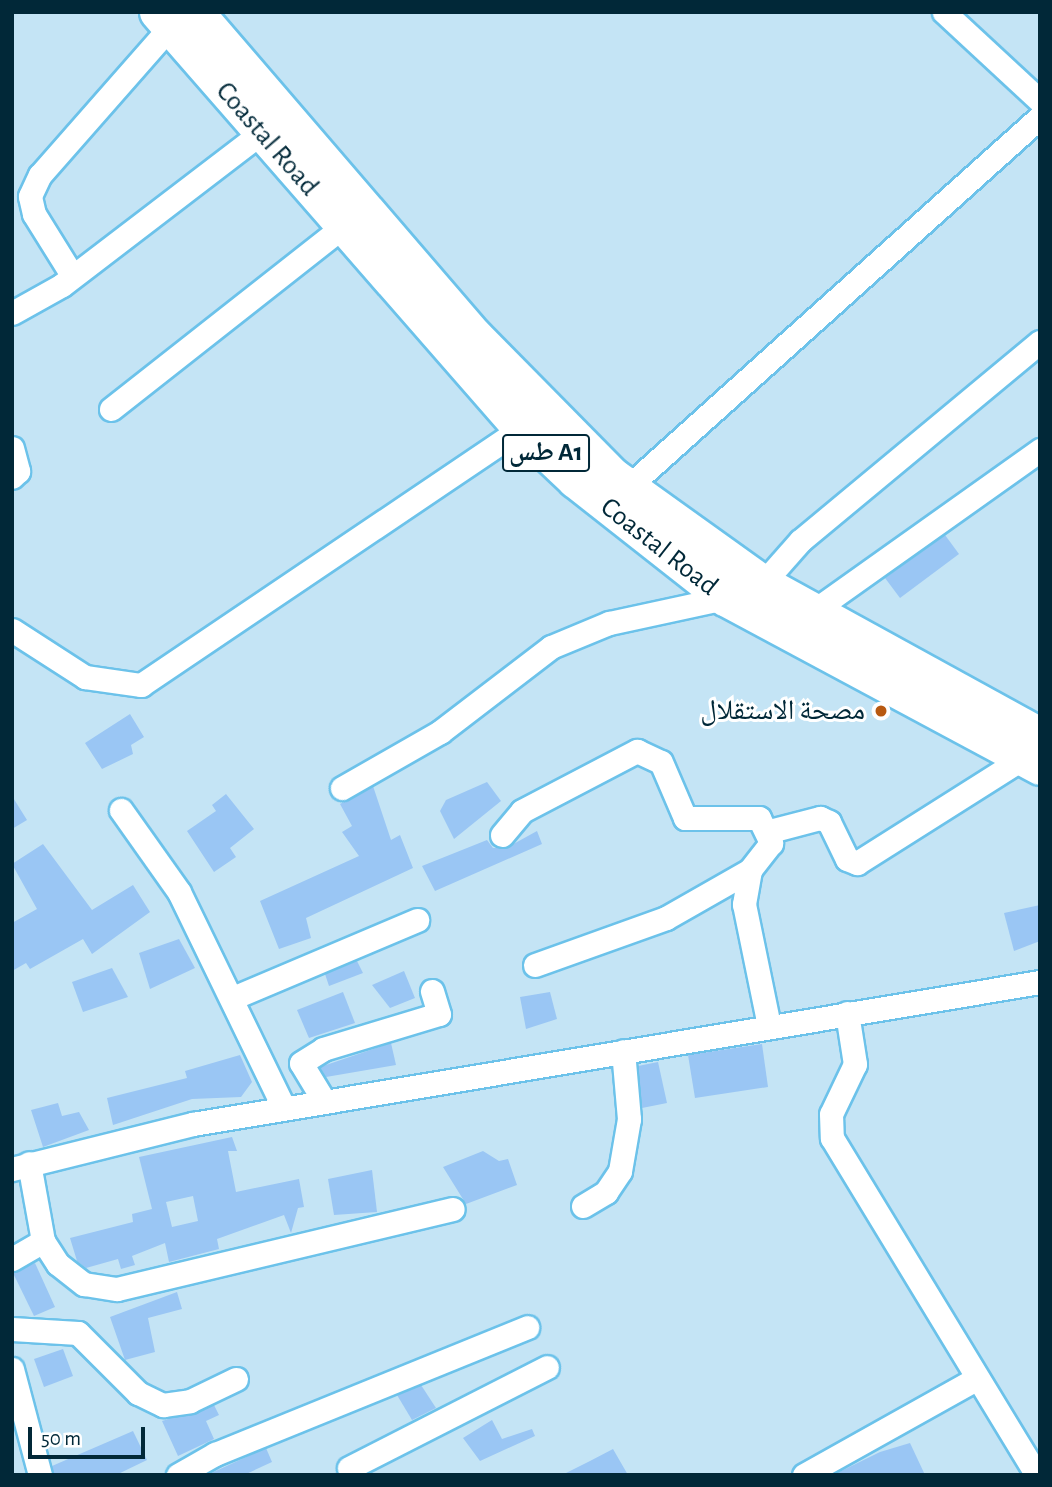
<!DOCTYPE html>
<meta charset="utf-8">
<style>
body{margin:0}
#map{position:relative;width:1052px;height:1487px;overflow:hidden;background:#c4e4f5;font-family:"Alegreya Sans","Noto Naskh Arabic",sans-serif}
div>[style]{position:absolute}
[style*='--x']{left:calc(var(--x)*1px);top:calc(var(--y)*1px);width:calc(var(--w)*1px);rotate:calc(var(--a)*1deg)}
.building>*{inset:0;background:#9ac6f4}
.roads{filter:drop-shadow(2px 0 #6cc2ea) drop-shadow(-2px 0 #6cc2ea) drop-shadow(0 2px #6cc2ea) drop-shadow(0 -2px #6cc2ea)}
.minor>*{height:23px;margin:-11.5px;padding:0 11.5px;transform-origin:11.5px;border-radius:11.5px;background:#fff}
.highway>*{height:35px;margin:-17.5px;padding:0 17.5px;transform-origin:17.5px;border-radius:17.5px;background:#fff}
.dots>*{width:19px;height:19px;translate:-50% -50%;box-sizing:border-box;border:4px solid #fff;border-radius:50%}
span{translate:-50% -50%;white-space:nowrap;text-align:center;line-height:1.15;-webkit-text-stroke:6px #fff;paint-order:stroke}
.shield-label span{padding:2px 5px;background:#fff;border:2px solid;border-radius:5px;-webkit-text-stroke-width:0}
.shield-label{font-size:26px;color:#012838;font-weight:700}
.street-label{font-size:28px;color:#012838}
.poi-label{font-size:28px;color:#012838}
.right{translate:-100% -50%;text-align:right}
.frame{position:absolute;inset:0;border:14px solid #012838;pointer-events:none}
.scale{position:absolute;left:28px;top:1427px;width:117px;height:32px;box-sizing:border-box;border:4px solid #012838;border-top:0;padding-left:9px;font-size:21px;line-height:24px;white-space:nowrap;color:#012838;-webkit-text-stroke:5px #fff;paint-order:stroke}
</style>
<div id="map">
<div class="building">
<i style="clip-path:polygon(945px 535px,959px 554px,900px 598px,885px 578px)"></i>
<i style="clip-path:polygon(130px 714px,144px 737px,131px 745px,133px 754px,102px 769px,85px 743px)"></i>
<i style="clip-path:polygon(487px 782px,501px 801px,454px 839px,440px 811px,446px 800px)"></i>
<i style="clip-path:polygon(373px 786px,391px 840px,400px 835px,413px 868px,306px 918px,311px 938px,279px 949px,260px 901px,359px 856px,342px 832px,352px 826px,340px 804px)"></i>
<i style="clip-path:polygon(226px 794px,254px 829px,230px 848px,236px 857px,214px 872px,187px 831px,216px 811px,212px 805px)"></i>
<i style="clip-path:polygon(12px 796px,27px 820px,12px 829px)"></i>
<i style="clip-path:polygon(537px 831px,542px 844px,435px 891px,422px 866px,487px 840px,493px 848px,506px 848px)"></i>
<i style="clip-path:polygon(43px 844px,92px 910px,133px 885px,150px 912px,92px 954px,83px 939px,30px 969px,26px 963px,12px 971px,12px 923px,37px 909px,12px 864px)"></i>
<i style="clip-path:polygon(1040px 905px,1040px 941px,1014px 951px,1004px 913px)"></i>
<i style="clip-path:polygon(179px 939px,195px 968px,150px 989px,139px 953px)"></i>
<i style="clip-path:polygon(357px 961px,363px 973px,329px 986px,325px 974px)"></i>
<i style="clip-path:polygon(112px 968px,128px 997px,83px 1012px,72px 982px)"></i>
<i style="clip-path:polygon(404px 971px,415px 998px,390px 1008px,372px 985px)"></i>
<i style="clip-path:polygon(343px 992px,355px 1023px,309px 1038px,297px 1010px)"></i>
<i style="clip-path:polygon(550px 992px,557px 1019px,526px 1029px,520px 997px)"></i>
<i style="clip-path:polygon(391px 1043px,396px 1065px,326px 1077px,320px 1067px)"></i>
<i style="clip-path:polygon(762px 1044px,768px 1087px,695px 1098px,688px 1055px)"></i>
<i style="clip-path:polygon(240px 1055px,252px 1082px,241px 1097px,192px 1099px,113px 1125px,107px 1098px,187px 1078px,185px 1071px)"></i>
<i style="clip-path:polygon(658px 1062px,667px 1103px,642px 1108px,638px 1066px)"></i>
<i style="clip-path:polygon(58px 1103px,62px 1116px,79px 1112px,89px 1130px,43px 1147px,31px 1110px)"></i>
<i style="clip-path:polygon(evenodd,232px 1137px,237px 1151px,228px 1151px,236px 1192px,299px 1179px,304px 1207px,298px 1208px,291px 1233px,284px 1215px,217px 1239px,219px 1249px,169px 1262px,165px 1243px,132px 1256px,135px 1265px,121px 1269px,118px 1259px,86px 1268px,77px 1261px,70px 1238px,133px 1222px,132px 1214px,152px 1209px,139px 1157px,232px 1137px,193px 1196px,198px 1221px,172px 1227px,166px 1202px,193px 1196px)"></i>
<i style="clip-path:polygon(483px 1151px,499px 1161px,508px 1159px,517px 1185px,466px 1204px,443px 1167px)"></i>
<i style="clip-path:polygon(372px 1170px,377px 1212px,334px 1215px,328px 1179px)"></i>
<i style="clip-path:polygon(35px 1263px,55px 1307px,34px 1316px,13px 1273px)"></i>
<i style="clip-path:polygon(177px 1292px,182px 1309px,148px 1318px,155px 1352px,125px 1360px,110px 1317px)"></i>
<i style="clip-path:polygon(63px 1349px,73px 1376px,44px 1387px,34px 1359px)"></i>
<i style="clip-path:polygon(421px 1385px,436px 1408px,412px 1420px,397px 1395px)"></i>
<i style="clip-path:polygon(214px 1405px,219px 1415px,206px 1421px,214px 1439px,178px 1456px,162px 1421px)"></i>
<i style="clip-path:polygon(492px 1420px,502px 1439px,532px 1429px,535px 1436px,480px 1461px,463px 1438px)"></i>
<i style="clip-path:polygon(133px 1431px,147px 1460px,116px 1475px,54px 1475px,52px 1466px)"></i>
<i style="clip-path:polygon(910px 1443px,925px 1475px,833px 1475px,880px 1452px)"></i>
<i style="clip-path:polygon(266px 1448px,272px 1462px,244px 1475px,207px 1475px)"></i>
<i style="clip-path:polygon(613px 1449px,628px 1475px,562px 1475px,590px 1461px)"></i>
</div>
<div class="roads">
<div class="minor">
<i style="--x:944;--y:12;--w:131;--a:42.8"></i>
<i style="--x:72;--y:275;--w:72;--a:-121.9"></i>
<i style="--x:34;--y:214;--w:18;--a:-103"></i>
<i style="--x:30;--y:196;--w:23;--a:-65"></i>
<i style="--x:40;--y:175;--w:197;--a:-48.7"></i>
<i style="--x:12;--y:313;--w:57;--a:-29.2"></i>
<i style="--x:62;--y:285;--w:250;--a:-37.4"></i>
<i style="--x:111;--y:409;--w:294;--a:-38.2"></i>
<i style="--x:12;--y:448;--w:24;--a:75"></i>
<i style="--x:18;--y:471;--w:8;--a:135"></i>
<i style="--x:628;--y:487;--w:554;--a:-41.93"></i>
<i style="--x:763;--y:583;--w:56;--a:-48.6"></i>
<i style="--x:800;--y:541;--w:312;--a:-39.7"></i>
<i style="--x:812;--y:612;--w:280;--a:-35.4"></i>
<i style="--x:12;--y:630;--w:87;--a:32.8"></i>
<i style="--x:85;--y:677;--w:57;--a:8.1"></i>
<i style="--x:141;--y:685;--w:458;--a:-34"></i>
<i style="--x:342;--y:788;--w:113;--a:-29.7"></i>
<i style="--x:440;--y:732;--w:140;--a:-37.4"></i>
<i style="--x:551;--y:647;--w:63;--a:-22.5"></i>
<i style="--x:609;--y:623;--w:119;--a:-12.2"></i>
<i style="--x:121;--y:810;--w:100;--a:54.7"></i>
<i style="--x:179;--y:892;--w:240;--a:64.1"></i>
<i style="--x:770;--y:831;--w:52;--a:-14.6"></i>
<i style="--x:820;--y:818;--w:10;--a:24"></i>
<i style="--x:829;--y:822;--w:41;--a:64.1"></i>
<i style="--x:847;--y:859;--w:11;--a:22"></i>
<i style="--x:857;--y:863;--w:196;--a:-32.3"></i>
<i style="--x:502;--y:835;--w:31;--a:-50"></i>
<i style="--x:522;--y:811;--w:130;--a:-27.6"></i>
<i style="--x:637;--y:751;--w:26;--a:25"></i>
<i style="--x:661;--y:762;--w:61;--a:66.8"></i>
<i style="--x:685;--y:818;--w:74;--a:0"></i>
<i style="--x:759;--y:818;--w:28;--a:64"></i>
<i style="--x:771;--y:843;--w:34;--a:128"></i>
<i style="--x:750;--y:870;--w:35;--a:100"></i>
<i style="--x:744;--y:904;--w:125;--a:78.4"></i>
<i style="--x:535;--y:965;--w:139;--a:-19.7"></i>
<i style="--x:666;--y:918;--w:97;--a:-29.7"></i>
<i style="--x:235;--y:997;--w:198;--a:-22.9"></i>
<i style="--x:847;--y:1013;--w:52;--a:81.1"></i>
<i style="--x:855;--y:1064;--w:55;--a:115.6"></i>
<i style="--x:831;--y:1114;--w:24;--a:88"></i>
<i style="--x:832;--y:1138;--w:394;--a:58.7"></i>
<i style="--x:324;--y:1101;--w:44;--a:-121.2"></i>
<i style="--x:301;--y:1063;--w:26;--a:-32"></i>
<i style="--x:323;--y:1049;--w:121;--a:-16.8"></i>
<i style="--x:439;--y:1014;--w:24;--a:-107"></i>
<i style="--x:12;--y:1169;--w:187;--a:-14"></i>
<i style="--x:193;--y:1124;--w:859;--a:-9.52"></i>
<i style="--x:583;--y:1206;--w:27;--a:-31"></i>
<i style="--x:606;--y:1192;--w:25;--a:-56"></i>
<i style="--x:620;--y:1171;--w:53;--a:-80.2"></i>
<i style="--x:629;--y:1119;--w:68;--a:-95"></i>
<i style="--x:43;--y:1241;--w:27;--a:57"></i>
<i style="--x:58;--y:1264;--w:33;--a:38"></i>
<i style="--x:84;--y:1284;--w:33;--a:9"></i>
<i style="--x:117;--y:1289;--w:345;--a:-13.4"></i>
<i style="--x:12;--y:1259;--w:36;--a:-30"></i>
<i style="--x:43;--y:1241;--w:79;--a:-100.2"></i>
<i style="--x:12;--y:1329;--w:66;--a:3.5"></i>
<i style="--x:78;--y:1333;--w:85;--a:45"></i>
<i style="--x:138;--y:1393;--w:28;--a:26"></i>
<i style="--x:163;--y:1405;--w:27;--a:-8"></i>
<i style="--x:190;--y:1401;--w:51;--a:-25.6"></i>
<i style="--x:12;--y:1369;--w:110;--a:75.2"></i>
<i style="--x:349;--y:1468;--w:222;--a:-27"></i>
<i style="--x:178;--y:1475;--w:43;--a:-29.6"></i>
<i style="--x:215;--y:1454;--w:337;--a:-22.1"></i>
<i style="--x:804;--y:1475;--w:195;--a:-29.2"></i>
</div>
<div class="highway">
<i style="--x:157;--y:12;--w:554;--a:48.88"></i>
<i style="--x:521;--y:429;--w:74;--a:43.4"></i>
<i style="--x:575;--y:480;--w:191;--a:38.2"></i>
<i style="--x:725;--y:598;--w:357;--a:28.2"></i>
<i style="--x:196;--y:12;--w:429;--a:49.3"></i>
<i style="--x:476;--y:337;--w:194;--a:45.4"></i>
<i style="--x:612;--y:475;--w:186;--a:35.6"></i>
<i style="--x:763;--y:583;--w:316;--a:28.8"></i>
</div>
</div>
<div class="dots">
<i style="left:881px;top:711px;background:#b85911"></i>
</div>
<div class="shield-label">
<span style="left:546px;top:453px">طس A1</span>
</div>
<div class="street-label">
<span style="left:267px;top:139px;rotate:49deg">Coastal Road</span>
<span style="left:659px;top:547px;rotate:38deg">Coastal Road</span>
</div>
<div class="poi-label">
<span class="right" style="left:865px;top:711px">مصحة الاستقلال</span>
</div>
<div class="frame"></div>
<div class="scale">50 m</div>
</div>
